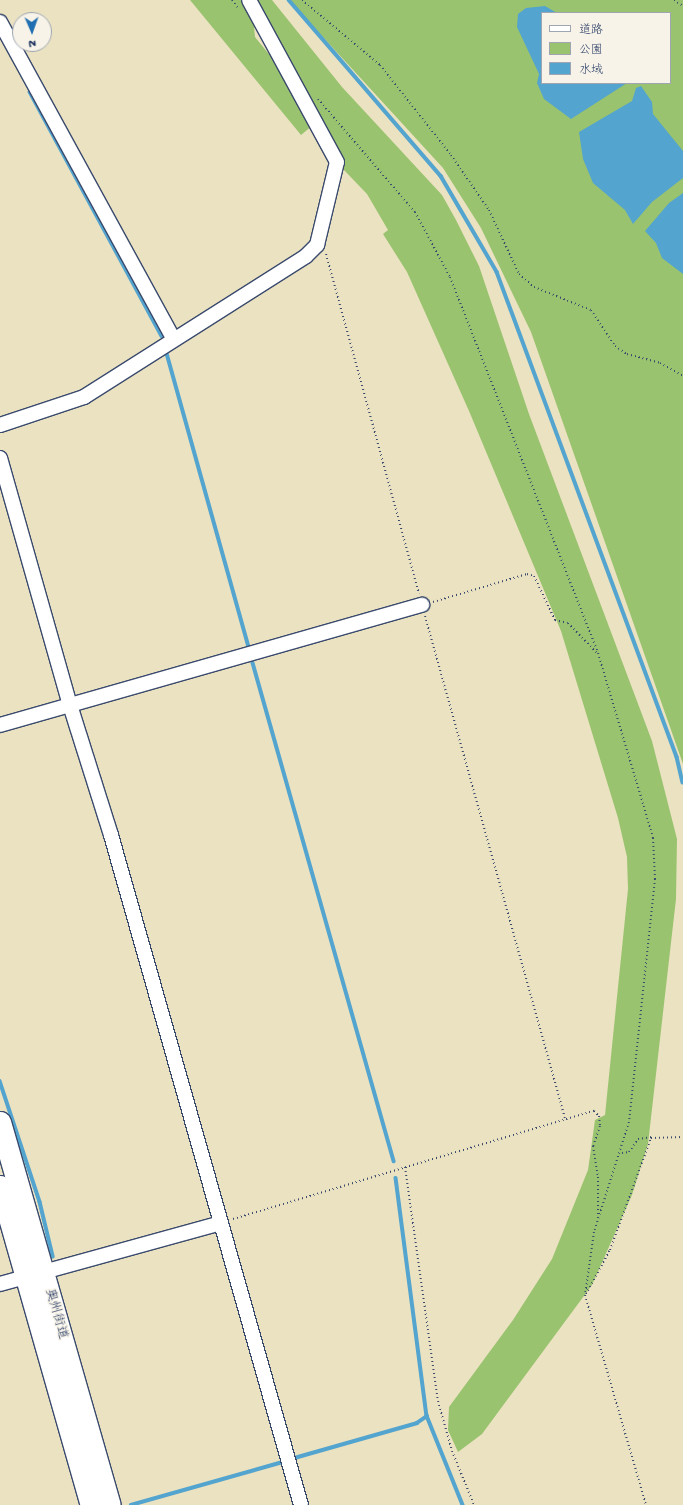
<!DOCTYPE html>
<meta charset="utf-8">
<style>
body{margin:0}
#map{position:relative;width:683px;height:1505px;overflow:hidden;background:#ebe2c1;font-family:"Gochi Hand","Klee One",sans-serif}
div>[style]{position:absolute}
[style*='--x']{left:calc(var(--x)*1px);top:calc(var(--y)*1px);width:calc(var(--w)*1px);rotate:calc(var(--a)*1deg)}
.green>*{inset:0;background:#9ac36f}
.water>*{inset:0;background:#53a4ce}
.stream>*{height:3.5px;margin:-1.75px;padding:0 1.75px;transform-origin:1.75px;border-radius:1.75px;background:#53a4ce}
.path>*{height:2px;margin-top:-1px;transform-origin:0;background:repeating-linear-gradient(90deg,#3a4a6d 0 1px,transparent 0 4px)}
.roads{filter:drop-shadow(1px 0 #3a4a6d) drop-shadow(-1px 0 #3a4a6d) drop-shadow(0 1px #3a4a6d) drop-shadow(0 -1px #3a4a6d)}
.minor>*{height:14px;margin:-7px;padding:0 7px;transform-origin:7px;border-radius:7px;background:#fff}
.highway>*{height:21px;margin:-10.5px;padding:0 10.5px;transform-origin:10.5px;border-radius:10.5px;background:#fff}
span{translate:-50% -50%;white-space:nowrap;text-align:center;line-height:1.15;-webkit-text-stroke:3px #f7f3e8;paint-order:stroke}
.street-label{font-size:13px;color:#1b2f5e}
.legend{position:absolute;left:541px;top:12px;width:130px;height:72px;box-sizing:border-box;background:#f7f3e8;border:1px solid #9fa5b1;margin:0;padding:5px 7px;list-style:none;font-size:12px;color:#1b2f5e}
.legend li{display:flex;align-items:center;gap:8px;height:20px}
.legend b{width:20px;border:1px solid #9fa5b1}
.north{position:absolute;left:12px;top:12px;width:40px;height:40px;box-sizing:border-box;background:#f7f3e8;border:1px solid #9fa5b1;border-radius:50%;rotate:178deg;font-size:11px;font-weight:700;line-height:16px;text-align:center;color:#1b2f5e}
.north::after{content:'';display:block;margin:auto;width:14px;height:18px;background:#1f6fb2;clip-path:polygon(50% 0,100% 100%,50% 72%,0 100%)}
</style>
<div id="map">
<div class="green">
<i style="clip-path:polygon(190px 0,246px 0,264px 32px,254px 27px,255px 37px,289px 79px,313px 125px,301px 135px)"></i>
<i style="clip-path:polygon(254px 0,272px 0,342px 87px,442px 195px,456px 220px,479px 266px,529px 414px,652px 741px,677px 839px,676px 899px,648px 1144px,632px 1195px,592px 1285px,482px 1434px,458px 1452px,448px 1430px,449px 1407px,513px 1320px,552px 1259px,588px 1170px,595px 1120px,605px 1115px,628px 889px,627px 857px,618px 818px,561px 631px,469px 411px,407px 272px,383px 234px,388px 230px,367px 194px,343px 169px,340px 153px)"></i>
<i style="clip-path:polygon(evenodd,289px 0,683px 0,683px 764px,531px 332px,481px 228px,443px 168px,289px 0,542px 13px,670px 13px,670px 83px,542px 83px,542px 13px)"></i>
</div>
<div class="water">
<i style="clip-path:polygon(545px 6px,557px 13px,542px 13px,542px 83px,627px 83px,571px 119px,544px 99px,537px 83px,539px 74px,517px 27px,518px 14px,526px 8px)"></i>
<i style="clip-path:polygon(641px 86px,652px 102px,653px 114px,683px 151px,683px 178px,652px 202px,633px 224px,625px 210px,593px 183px,583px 159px,579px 132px,632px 101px,636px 88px)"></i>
<i style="clip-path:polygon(683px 193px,683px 274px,662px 258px,656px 243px,645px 231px,669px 203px)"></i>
</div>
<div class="stream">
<i style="--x:289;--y:0;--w:233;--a:49.2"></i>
<i style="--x:441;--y:176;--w:111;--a:59.7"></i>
<i style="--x:497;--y:272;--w:517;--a:69.64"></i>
<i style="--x:677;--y:757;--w:26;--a:77"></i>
<i style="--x:30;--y:92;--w:277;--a:61.6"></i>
<i style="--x:166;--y:350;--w:312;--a:74.4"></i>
<i style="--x:251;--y:656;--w:525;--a:74.19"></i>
<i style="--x:0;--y:1081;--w:127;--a:71.7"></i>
<i style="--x:40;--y:1202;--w:56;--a:76.5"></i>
<i style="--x:396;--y:1178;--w:240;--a:82.6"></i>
<i style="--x:427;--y:1416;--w:96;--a:68"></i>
<i style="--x:291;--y:1459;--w:131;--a:-15.9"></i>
<i style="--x:417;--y:1423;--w:12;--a:-35"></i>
<i style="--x:131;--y:1505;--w:161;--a:-15.8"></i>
</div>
<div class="path">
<i style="--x:232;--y:0;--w:9;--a:54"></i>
<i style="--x:302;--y:0;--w:102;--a:39.8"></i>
<i style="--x:380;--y:65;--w:115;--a:51.7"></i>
<i style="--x:451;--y:155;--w:67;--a:55.4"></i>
<i style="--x:489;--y:210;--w:71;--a:64.9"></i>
<i style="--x:519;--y:274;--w:20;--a:41"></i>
<i style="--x:534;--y:287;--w:61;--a:22"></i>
<i style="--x:591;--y:310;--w:43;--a:56.3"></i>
<i style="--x:615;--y:346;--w:14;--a:34"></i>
<i style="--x:627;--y:354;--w:34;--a:15"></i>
<i style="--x:660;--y:363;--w:26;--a:29"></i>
<i style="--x:674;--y:0;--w:11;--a:34"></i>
<i style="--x:318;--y:99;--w:149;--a:49.4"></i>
<i style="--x:415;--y:212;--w:74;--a:61.7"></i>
<i style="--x:450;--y:277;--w:404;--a:68.5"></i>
<i style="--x:598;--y:653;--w:193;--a:73.4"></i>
<i style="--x:653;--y:838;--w:41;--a:87.2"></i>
<i style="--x:655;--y:879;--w:244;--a:96.1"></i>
<i style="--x:629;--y:1122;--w:115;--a:107.7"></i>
<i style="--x:594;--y:1232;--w:64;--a:98.1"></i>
<i style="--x:585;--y:1295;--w:219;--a:73.8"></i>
<i style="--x:326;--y:254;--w:352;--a:74.7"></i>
<i style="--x:433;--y:602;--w:98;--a:-16.6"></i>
<i style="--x:527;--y:574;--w:7;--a:16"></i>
<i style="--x:534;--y:576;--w:49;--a:64.5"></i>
<i style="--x:555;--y:620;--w:13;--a:13"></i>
<i style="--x:568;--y:623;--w:42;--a:46"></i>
<i style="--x:425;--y:616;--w:521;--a:74.42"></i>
<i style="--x:622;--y:1153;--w:7;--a:-8"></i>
<i style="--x:629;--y:1152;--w:16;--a:-55"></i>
<i style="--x:638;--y:1139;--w:14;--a:-8"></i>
<i style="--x:405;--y:1167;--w:236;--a:82"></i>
<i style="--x:438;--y:1401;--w:52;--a:74.4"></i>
<i style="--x:452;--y:1451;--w:58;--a:67.8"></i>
<i style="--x:233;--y:1219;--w:377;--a:-16.7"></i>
<i style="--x:594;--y:1111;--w:7;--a:45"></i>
<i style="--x:599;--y:1116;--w:10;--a:84"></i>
<i style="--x:600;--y:1126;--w:21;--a:109"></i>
<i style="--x:593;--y:1146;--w:31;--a:81"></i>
<i style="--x:598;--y:1177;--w:42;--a:90"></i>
<i style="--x:586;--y:1294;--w:50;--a:-61.4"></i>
<i style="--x:610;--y:1250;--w:119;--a:-69.9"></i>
<i style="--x:651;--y:1138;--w:32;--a:-2"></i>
</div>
<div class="roads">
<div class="minor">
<i style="--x:0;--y:22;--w:360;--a:61.3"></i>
<i style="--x:0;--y:425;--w:89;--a:-18.4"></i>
<i style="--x:84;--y:397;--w:263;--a:-32.4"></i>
<i style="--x:306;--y:256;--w:16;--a:-45"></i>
<i style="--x:317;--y:245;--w:85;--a:-76.5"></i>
<i style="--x:337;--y:162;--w:184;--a:-118.5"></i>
<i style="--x:0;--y:458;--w:257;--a:74.2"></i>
<i style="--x:70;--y:705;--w:136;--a:72.5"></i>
<i style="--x:111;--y:835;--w:696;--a:74.17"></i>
<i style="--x:0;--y:725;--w:439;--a:-15.9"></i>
<i style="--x:0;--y:1284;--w:229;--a:-15.4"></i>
</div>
<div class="highway">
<i style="--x:0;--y:1122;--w:398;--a:74"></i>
<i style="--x:0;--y:1186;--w:332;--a:74.1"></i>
</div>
</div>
<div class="street-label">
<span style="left:55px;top:1314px;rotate:74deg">奥州街道</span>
</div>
<ul class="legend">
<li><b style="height:5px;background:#fff"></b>道路</li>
<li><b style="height:11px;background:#9ac36f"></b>公園</li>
<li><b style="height:11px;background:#53a4ce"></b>水域</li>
</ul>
<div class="north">N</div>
</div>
